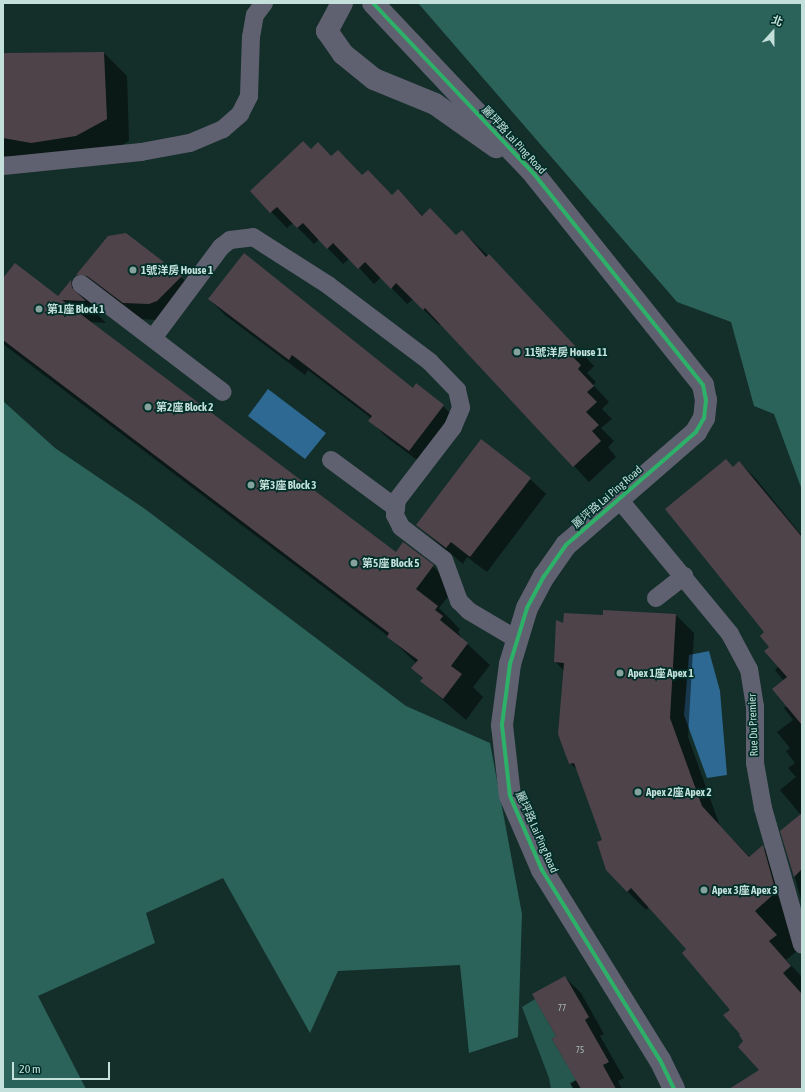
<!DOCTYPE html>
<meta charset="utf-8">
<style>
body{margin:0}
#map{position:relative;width:805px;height:1092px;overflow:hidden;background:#142e2a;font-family:"Asap Condensed","Noto Sans TC",sans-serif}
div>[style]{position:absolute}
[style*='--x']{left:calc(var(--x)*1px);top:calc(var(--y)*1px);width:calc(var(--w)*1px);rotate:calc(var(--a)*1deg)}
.green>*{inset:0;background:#275850}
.forest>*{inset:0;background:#2b625a}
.water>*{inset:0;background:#2d6992}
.shadow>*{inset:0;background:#0007}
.building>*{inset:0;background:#4f434a}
.lane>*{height:18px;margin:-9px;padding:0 9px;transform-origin:9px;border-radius:9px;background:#606170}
.street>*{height:22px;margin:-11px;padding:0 11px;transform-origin:11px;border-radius:11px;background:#606170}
.cycleway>*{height:4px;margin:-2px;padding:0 2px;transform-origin:2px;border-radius:2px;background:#2db169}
.dots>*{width:11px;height:11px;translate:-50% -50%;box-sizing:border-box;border:2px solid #002e28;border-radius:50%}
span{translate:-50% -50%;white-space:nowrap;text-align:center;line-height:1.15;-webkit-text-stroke:3.5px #002e28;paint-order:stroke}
.number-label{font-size:9px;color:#a6b9b6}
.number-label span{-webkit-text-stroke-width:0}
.street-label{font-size:11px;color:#c3e0da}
.poi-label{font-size:11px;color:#c3e0da;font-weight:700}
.left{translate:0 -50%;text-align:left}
.frame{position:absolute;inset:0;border:4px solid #c3e0da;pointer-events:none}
.north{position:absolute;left:753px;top:12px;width:40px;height:40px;-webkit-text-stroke:3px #002e28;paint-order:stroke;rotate:21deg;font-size:11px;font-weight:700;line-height:16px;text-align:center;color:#c3e0da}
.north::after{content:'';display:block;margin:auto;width:14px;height:18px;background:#c3e0da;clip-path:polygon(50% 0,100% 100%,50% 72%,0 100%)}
.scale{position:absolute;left:12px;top:1062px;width:98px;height:18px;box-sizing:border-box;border:2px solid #c3e0da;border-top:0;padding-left:5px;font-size:12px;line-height:14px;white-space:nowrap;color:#c3e0da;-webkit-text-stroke:3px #002e28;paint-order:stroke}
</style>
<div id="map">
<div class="green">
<i style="clip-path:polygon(535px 999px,556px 1036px,552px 1039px,576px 1080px,570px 1083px,573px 1089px,551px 1089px,549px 1078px,522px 1007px)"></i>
</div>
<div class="forest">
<i style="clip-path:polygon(418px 3px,802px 3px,802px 490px,774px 414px,754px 406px,731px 322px,677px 302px)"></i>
<i style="clip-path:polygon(3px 401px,55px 448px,145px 509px,406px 706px,490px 743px,522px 914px,518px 1037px,469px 1053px,460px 965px,338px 971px,310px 1033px,223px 878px,146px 913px,155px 943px,38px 996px,86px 1089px,3px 1089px)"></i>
</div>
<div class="water">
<i style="clip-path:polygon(268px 389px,326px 433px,305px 459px,248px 416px)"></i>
<i style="clip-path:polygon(709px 651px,720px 691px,727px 775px,707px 778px,684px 715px,689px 655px)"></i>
</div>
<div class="shadow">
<i style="clip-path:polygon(104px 53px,127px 76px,129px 141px,99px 159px,3px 156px,3px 54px)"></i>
<i style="clip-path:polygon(311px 150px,332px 157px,392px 196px,398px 190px,423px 216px,456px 236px,462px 231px,505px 272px,594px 366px,587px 373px,596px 382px,593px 385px,609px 402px,602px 409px,612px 419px,601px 428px,614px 441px,608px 447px,616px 457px,589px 482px,441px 324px,439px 325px,413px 299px,407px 304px,381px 277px,374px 284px,350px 258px,343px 264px,319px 239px,314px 244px,293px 223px,287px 228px,251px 191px)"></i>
<i style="clip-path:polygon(109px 237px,181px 277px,197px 292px,161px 320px,140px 319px,93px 291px,77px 275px)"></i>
<i style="clip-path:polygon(3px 279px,59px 298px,72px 282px,93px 304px,93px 310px,106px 323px,90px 322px,396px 553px,433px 566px,455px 588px,439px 608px,460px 629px,458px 632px,463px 640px,490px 665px,473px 687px,483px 697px,466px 720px,421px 681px,423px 679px,413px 668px,416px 663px,388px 636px,3px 344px)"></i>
<i style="clip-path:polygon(209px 299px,413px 389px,443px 406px,459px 422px,425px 466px,385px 436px,370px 420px,371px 418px,308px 370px,305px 375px,225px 315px)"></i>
<i style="clip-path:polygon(739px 462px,757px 480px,802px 536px,802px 903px,782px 831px,801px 815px,780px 790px,796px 777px,788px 768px,795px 763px,786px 751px,790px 748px,777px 732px,793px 720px,784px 708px,787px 706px,784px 681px,775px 670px,779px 666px,766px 632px,733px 468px)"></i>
<i style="clip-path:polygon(530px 479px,546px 494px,487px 572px,467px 557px,463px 564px,417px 525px)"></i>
<i style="clip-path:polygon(676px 615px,694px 633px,688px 737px,720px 826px,750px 857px,763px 847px,781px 865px,802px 947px,786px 960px,802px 977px,802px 1089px,731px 1089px,760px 1070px,731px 1010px,687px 949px,649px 907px,646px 910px,627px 891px,603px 841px,578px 771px,570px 763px,564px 671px,555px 661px,564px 624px,604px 616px)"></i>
<i style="clip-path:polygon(565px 977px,581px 993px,604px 1034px,600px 1036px,624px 1078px,618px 1081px,622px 1089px,574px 1089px,571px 1084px,577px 1080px,557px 1036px)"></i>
</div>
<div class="building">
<i style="clip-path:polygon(104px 52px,107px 119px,76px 136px,31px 143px,3px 138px,3px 53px)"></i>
<i style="clip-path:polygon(303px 141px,311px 149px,318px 142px,331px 156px,338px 150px,362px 175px,368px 170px,392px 195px,398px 189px,422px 216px,430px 208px,456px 235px,462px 230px,486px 257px,489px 254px,579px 350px,572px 356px,581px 365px,578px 369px,594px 386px,587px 392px,597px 402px,586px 412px,599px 425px,592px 431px,601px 441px,573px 467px,425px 308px,423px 310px,396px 283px,391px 289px,365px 262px,358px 269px,333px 243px,327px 249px,303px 223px,297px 228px,277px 207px,270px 213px,250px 191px)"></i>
<i style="clip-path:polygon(126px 233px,182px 276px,157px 301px,149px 304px,123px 303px,87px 276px,76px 275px,108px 236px)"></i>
<i style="clip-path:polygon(244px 253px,413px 388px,416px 383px,444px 405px,409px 451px,368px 421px,372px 416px,292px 355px,289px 360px,208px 299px)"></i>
<i style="clip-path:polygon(15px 263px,58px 296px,71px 280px,72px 288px,86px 301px,62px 300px,396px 552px,403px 542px,434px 565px,416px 589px,438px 606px,435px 610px,443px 616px,440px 620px,468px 643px,451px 666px,462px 674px,443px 699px,420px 681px,423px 678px,411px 668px,418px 660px,387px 637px,389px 633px,3px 340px,3px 278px)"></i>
<i style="clip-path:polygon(481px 439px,531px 478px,470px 557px,451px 542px,446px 548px,416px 525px)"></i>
<i style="clip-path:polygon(726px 459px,733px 467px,739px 461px,802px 537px,802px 725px,772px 689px,787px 677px,764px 651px,769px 647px,760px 636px,764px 632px,665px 509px)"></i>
<i style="clip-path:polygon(603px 610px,676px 614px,670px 718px,702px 806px,749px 857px,763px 845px,776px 892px,755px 911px,777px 935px,769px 941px,791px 966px,783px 973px,802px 994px,802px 1089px,729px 1089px,759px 1070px,738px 1047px,743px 1041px,739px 1035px,740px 1034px,723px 1015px,730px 1010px,682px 953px,686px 949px,631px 888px,627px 892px,606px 870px,597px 842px,602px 840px,574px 763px,569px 764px,558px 734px,564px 663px,554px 662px,556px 620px,563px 623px,564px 613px,603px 615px)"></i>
<i style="clip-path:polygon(802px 813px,802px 869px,794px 877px,780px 831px)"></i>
<i style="clip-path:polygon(565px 976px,589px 1017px,585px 1020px,609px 1062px,603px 1065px,616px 1089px,581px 1089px,552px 1039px,556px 1036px,532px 994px)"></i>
</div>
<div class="lane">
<i style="--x:3;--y:166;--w:139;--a:-5.8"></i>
<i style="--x:141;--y:152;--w:50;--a:-10.4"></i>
<i style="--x:190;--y:143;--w:36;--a:-23"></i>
<i style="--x:223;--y:129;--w:23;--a:-41"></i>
<i style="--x:240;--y:114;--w:20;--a:-63"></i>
<i style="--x:249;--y:96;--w:59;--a:-88.1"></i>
<i style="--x:251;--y:37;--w:22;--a:-80"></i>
<i style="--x:255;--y:15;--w:15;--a:-53"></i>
<i style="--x:81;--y:284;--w:178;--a:37.3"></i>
<i style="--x:153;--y:338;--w:114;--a:-53.2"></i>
<i style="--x:221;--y:247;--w:11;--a:-38"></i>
<i style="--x:230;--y:240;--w:23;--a:-7"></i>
<i style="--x:253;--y:237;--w:89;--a:32.6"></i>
<i style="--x:328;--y:285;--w:128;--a:37"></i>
<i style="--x:430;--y:362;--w:39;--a:46"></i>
<i style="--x:457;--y:390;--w:18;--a:77"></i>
<i style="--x:461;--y:408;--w:21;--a:113"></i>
<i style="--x:453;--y:427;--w:92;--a:127.5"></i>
<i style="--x:397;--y:500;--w:15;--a:98"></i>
<i style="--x:395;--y:515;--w:13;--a:63"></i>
<i style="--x:401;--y:527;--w:54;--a:37.5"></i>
<i style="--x:444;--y:560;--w:44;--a:69.9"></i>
<i style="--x:459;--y:601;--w:14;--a:45"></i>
<i style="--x:469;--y:611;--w:57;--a:30.6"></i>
<i style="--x:331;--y:460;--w:81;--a:36.4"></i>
<i style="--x:618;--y:498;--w:176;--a:50.5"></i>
<i style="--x:730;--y:634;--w:40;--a:62"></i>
<i style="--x:749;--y:669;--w:38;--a:81"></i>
<i style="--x:755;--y:707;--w:56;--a:90"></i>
<i style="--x:755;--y:763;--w:46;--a:79.9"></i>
<i style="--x:763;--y:808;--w:142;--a:74.1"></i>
<i style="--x:656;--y:598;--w:36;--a:-38"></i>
</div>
<div class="street">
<i style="--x:342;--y:3;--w:32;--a:118"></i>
<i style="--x:327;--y:31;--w:28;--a:55"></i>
<i style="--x:343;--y:54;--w:40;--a:39"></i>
<i style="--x:374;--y:79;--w:66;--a:22.3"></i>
<i style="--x:435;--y:104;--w:75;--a:35.2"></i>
<i style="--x:373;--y:3;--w:235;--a:46.7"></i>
<i style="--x:534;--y:174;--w:270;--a:51.3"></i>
<i style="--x:703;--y:385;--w:15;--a:79"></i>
<i style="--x:706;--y:400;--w:18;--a:96"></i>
<i style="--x:704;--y:418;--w:16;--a:120"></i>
<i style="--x:696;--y:432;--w:172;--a:139"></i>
<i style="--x:566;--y:545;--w:38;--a:125"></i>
<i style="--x:544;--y:576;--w:36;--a:118"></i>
<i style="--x:527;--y:608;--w:59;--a:106.9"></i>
<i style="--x:510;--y:664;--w:62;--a:97.5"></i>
<i style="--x:502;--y:725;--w:71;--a:83.6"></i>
<i style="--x:510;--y:796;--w:81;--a:66.6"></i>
<i style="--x:542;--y:870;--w:224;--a:58.2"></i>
<i style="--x:660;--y:1060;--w:32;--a:64"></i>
</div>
<div class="cycleway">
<i style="--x:373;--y:3;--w:235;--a:46.7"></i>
<i style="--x:534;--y:174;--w:270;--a:51.3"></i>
<i style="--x:703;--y:385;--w:15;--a:79"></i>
<i style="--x:706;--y:400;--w:18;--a:96"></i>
<i style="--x:704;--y:418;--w:16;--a:120"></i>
<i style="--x:696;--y:432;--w:172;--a:139"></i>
<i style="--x:566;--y:545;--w:38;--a:125"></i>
<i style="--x:544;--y:576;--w:36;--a:118"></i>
<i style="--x:527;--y:608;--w:59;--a:106.9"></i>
<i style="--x:510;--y:664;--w:62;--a:97.5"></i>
<i style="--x:502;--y:725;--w:71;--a:83.6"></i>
<i style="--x:510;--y:796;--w:81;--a:66.6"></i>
<i style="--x:542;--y:870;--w:224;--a:58.2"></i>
<i style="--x:660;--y:1060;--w:32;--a:64"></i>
</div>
<div class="dots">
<i style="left:133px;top:270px;background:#86a29c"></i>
<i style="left:39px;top:309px;background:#86a29c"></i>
<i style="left:517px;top:352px;background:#86a29c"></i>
<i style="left:148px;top:407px;background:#86a29c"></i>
<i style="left:251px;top:485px;background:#86a29c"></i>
<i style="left:354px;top:563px;background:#86a29c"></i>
<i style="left:620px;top:673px;background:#86a29c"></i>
<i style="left:638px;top:792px;background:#86a29c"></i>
<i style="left:704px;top:890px;background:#86a29c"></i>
</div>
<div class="number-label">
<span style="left:562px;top:1008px">77</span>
<span style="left:580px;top:1050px">75</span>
</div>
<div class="street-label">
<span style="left:514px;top:140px;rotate:47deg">麗坪路 Lai Ping Road</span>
<span style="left:607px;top:497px;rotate:-41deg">麗坪路 Lai Ping Road</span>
<span style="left:753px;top:725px;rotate:-92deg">Rue Du Premier</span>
<span style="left:537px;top:832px;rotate:66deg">麗坪路 Lai Ping Road</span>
</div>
<div class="poi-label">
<span class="left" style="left:141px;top:270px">1號洋房 House 1</span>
<span class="left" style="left:47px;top:309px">第1座 Block 1</span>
<span class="left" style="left:525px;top:352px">11號洋房 House 11</span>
<span class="left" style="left:156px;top:407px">第2座 Block 2</span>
<span class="left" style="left:259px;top:485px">第3座 Block 3</span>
<span class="left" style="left:362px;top:563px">第5座 Block 5</span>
<span class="left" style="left:628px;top:673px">Apex 1座 Apex 1</span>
<span class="left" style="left:646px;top:792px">Apex 2座 Apex 2</span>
<span class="left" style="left:712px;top:890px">Apex 3座 Apex 3</span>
</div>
<div class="frame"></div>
<div class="north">北</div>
<div class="scale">20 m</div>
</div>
